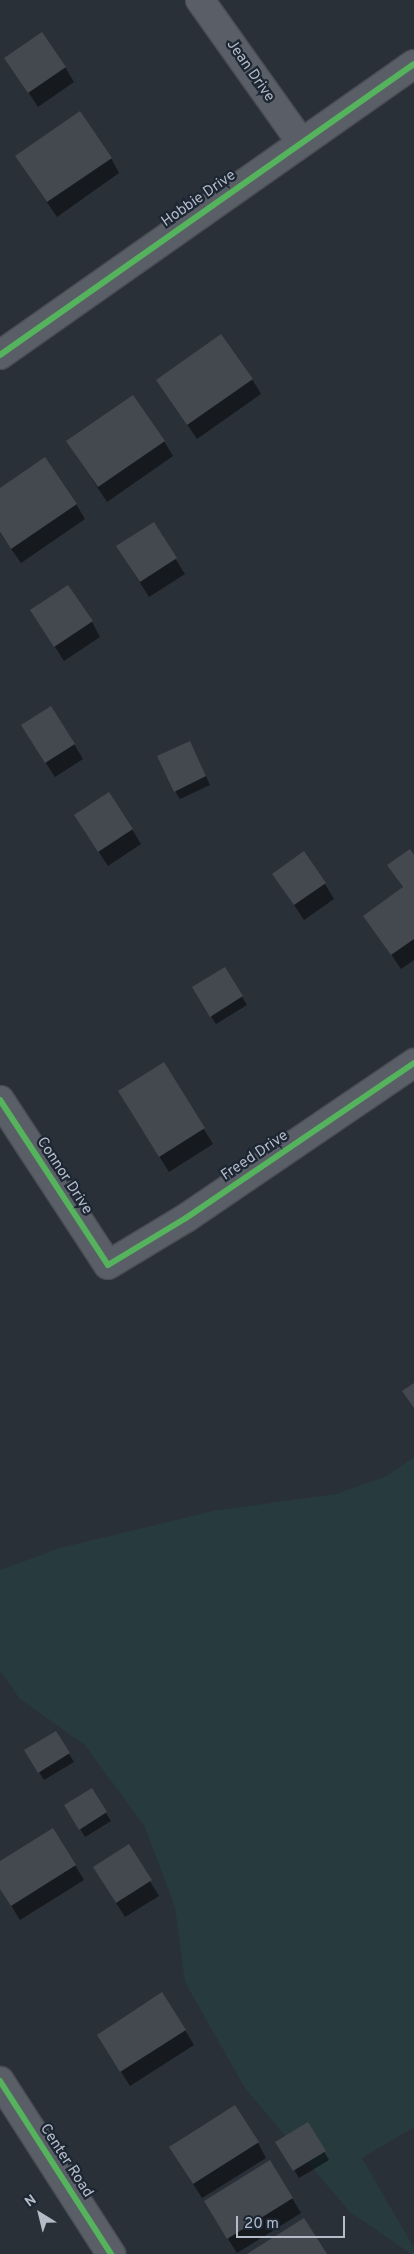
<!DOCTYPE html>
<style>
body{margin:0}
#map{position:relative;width:414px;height:2254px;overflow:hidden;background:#2a3038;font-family:Overpass,sans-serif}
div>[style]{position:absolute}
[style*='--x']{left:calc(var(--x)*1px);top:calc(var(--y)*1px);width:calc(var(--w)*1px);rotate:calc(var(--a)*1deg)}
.green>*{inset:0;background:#273a3e}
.shadow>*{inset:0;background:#0007}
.building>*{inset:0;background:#444950}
.roads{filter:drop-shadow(1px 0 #484c53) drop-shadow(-1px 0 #484c53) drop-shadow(0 1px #484c53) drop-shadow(0 -1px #484c53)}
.minor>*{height:28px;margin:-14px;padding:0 14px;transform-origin:14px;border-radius:14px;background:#5a5e66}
.cycleway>*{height:6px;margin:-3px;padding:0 3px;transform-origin:3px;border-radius:3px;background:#56b35d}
span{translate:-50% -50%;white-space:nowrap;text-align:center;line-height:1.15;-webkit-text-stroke:4.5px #1d2633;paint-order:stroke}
.street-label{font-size:15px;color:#b4bcc9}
.north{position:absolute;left:15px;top:2189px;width:50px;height:50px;-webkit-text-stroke:4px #1d2633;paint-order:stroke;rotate:324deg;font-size:14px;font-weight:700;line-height:20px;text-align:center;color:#b4bcc9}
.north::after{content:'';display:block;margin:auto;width:18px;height:22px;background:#b4bcc9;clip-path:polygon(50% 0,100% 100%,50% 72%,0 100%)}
.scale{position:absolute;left:236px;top:2216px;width:109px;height:22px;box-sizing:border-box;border:2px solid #b4bcc9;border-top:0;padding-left:6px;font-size:15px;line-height:18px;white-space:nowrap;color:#b4bcc9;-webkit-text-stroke:4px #1d2633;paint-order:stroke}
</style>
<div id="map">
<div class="green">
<i style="clip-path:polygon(414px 1457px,414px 2127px,362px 2158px,414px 2248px,414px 2254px,411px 2254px,349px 2211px,245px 2088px,185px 1982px,175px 1907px,145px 1827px,85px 1745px,19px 1698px,0 1670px,0 1570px,60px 1548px,213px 1511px,336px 1494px,387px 1476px)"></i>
</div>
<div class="shadow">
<i style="clip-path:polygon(6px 58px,65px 67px,74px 82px,38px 107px)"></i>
<i style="clip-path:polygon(16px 157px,111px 158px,119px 173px,57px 217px)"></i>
<i style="clip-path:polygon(252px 379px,261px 394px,197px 439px,157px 380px)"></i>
<i style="clip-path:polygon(67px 441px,164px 441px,173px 456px,107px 502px)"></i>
<i style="clip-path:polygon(0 490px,76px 504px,85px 519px,21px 563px,0 533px)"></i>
<i style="clip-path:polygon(153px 524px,185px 574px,149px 597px,127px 562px)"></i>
<i style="clip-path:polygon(32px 611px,92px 622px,100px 637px,64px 661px)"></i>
<i style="clip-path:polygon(31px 740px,74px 744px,83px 759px,55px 777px)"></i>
<i style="clip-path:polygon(194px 750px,210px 785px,180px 799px,175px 791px)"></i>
<i style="clip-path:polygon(132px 829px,141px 844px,108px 866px,84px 830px)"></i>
<i style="clip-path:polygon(414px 857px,414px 960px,401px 969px,365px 916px,404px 889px,389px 865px)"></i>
<i style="clip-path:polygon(274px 874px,325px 884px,334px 899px,304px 920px)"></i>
<i style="clip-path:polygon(225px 969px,247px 1005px,216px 1024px,198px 996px)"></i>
<i style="clip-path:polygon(163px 1064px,213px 1144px,169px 1172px,128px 1107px)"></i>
<i style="clip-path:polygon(56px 1732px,74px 1762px,44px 1780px,26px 1751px)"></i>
<i style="clip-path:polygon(91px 1790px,111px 1821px,85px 1837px,66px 1805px)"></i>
<i style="clip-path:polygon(128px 1846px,159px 1896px,125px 1917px,103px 1882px)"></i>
<i style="clip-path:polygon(0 1862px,75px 1865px,84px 1880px,20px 1920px,0 1887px)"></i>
<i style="clip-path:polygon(185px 2030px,194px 2045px,130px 2086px,107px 2050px)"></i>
<i style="clip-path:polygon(308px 2124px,329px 2160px,299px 2178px,277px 2142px)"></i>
<i style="clip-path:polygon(258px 2143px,266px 2158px,202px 2198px,179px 2162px)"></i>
<i style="clip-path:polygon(292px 2198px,301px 2213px,237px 2253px,214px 2217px)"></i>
</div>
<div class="building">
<i style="clip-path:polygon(42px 32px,66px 67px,28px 93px,4px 58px)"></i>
<i style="clip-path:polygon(80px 111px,112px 158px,47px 202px,15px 156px)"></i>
<i style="clip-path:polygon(221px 334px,253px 379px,187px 425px,156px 380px)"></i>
<i style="clip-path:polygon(133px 395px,165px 441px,98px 487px,66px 441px)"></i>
<i style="clip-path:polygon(45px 457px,77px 504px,11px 549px,0 532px,0 488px)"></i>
<i style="clip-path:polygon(154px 522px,177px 558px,140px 582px,116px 546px)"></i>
<i style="clip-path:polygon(68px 585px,93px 621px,54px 647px,30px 610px)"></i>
<i style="clip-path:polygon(51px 706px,75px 744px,45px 763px,21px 725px)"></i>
<i style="clip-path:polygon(190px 741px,206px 776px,174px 792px,157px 756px)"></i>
<i style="clip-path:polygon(109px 792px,133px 829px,98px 852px,74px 815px)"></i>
<i style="clip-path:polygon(410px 849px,414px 855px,414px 939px,391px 955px,363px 916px,403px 887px,387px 865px)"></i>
<i style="clip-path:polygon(304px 851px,326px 883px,294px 905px,272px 874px)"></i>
<i style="clip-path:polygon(225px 967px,243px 996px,210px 1017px,192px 987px)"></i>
<i style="clip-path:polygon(164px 1062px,205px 1128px,159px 1157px,118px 1091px)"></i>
<i style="clip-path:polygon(414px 1383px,414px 1408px,402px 1391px)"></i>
<i style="clip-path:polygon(56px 1731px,70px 1753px,38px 1773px,24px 1750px)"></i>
<i style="clip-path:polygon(92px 1788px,107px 1812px,79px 1830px,64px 1805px)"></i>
<i style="clip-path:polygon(53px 1828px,76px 1865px,11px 1906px,0 1889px,0 1861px)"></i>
<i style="clip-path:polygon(129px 1844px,152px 1880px,116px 1903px,93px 1867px)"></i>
<i style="clip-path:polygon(162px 1992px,186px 2030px,120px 2072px,97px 2035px)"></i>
<i style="clip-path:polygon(235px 2105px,259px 2142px,193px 2184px,169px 2147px)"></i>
<i style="clip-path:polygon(308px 2122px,326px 2151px,293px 2171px,275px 2142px)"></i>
<i style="clip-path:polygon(270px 2160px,293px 2198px,227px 2239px,204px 2201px)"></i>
<i style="clip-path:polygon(304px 2218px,327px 2254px,247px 2254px)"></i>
</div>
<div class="roads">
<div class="minor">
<i style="--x:200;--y:0;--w:174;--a:54.6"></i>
<i style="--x:0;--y:355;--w:506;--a:-35.1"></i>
<i style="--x:0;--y:1100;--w:197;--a:56.8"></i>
<i style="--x:108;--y:1265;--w:91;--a:-31.1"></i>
<i style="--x:186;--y:1218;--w:276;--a:-34.2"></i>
<i style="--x:0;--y:2081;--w:206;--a:57.3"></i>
</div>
</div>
<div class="cycleway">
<i style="--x:0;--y:355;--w:506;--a:-35.1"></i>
<i style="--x:0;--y:1100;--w:197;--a:56.8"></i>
<i style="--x:108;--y:1265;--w:91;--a:-31.1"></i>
<i style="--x:186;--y:1218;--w:276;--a:-34.2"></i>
<i style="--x:0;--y:2081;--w:206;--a:57.3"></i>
</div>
<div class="street-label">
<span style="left:250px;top:71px;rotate:55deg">Jean Drive</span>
<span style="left:199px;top:199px;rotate:-35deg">Hobbie Drive</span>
<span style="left:255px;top:1156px;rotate:-34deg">Freed Drive</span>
<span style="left:64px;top:1176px;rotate:57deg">Connor Drive</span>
<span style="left:66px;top:2161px;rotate:57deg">Center Road</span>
</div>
<div class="north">N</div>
<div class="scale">20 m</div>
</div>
